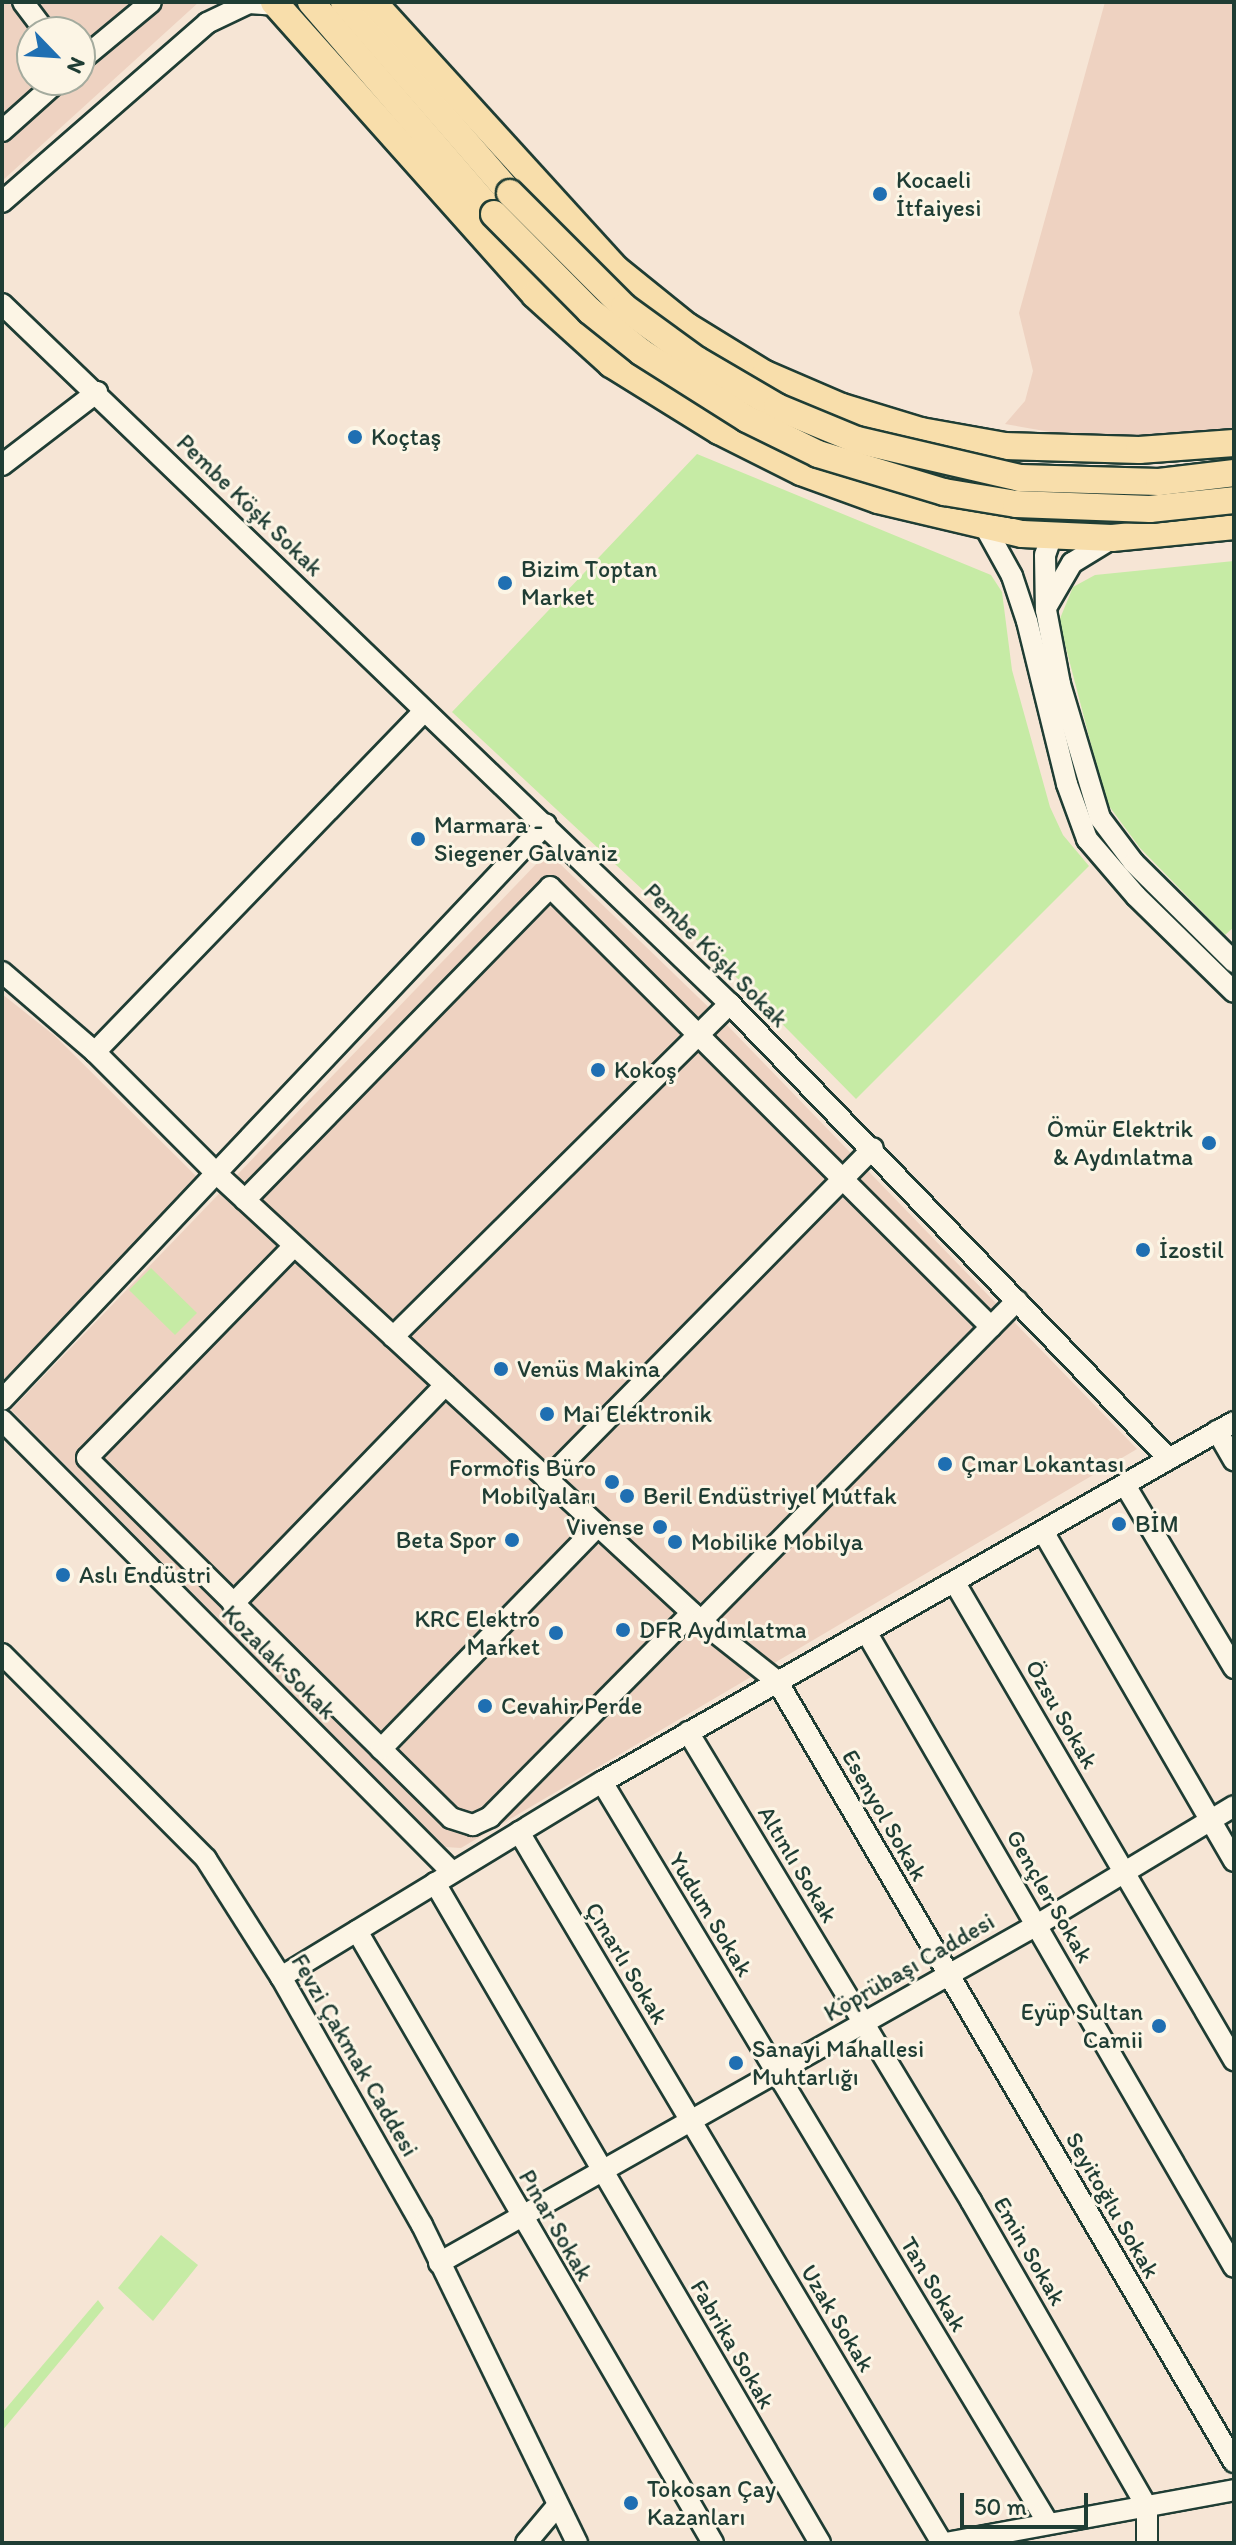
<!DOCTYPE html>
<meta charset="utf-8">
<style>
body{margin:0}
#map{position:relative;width:1236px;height:2545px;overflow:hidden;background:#f6e5d5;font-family:Itim,sans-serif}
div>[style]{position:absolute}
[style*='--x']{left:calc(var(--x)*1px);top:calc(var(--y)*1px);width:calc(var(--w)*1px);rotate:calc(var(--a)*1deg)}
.built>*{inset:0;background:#eed2c1}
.green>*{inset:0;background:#c6eba5}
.roads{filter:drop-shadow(2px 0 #1f3d34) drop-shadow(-2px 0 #1f3d34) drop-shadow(0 2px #1f3d34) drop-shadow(0 -2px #1f3d34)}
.minor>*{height:20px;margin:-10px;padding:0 10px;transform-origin:10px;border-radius:10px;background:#fcf5e5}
.major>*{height:26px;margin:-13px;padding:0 13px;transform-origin:13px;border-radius:13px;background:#f8deab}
.bridges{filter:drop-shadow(2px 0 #1f3d34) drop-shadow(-2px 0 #1f3d34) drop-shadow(0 2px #1f3d34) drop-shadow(0 -2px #1f3d34)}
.major-bridge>*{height:26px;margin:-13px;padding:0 13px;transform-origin:13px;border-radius:13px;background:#f8deab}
.dots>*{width:22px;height:22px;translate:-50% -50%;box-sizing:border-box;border:4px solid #fcf5e5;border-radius:50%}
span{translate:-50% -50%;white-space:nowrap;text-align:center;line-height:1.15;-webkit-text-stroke:6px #fcf5e5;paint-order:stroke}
.poi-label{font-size:24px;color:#1f3d34}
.left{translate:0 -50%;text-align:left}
.right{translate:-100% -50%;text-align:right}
.street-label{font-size:24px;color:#1f3d34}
.frame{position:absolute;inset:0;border:4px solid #1f3d34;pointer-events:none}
.north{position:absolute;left:16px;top:16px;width:80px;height:80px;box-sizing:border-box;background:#fcf5e5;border:2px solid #a4ab9e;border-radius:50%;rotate:115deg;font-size:22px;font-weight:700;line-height:32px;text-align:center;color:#1f3d34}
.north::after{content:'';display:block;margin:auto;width:28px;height:36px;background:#1f6fb2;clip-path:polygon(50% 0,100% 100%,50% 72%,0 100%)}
.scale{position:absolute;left:960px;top:2493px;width:128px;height:36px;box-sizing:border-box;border:4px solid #1f3d34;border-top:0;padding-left:10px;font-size:24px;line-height:28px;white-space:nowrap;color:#1f3d34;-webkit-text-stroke:6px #fcf5e5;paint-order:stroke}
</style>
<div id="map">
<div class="built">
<i style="clip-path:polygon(evenodd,2px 2px,199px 2px,2px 181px,2px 2px,32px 32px,80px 32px,80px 80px,32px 80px,32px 32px)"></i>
<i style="clip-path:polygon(1105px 2px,1234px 2px,1234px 434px,1090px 439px,1005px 424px,1025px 401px,1033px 371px,1019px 313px)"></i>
<i style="clip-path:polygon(541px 859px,556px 860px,726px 1024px,1137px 1449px,461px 1848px,445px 1847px,11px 1410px)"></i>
<i style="clip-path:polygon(2px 994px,55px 1036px,198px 1178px,2px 1388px)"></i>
</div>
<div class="green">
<i style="clip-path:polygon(697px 454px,991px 575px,1002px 592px,1012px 670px,1050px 807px,1063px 835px,1089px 866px,856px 1099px,732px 973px,452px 712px)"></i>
<i style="clip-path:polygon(1234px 561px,1234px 927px,1225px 935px,1140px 848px,1106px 802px,1059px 621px,1073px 587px,1095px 575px)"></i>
<i style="clip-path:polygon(151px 1268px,197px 1313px,175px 1335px,129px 1290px)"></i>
<i style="clip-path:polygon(161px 2235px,198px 2265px,153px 2321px,118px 2288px)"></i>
<i style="clip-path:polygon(98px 2300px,104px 2308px,2px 2431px,2px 2413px)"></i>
</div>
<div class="roads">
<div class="minor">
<i style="--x:23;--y:2;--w:38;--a:53"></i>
<i style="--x:80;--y:61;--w:92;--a:-39.7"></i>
<i style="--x:2;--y:131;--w:76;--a:-41.8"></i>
<i style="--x:2;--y:202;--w:272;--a:-41.1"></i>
<i style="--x:207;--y:23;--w:47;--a:-25.5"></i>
<i style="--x:249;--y:3;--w:28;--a:4"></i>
<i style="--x:2;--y:304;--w:1010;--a:43.88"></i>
<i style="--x:730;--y:1004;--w:632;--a:46.03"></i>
<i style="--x:2;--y:465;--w:120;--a:-37.5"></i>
<i style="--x:985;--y:527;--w:56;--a:61.1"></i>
<i style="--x:1012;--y:576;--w:47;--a:71.6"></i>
<i style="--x:1027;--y:621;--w:168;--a:76.2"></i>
<i style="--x:1067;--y:784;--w:59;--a:70"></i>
<i style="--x:1087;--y:839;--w:75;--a:49.3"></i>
<i style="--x:1136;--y:896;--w:137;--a:44.4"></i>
<i style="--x:1052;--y:535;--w:21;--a:109"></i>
<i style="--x:1045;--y:555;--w:55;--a:89"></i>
<i style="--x:1046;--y:610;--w:75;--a:79.3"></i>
<i style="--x:1060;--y:684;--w:140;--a:73.4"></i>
<i style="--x:1100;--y:818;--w:56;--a:52.9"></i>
<i style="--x:1134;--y:863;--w:141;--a:44.7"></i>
<i style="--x:1047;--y:606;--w:50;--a:-59.8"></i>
<i style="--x:1072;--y:563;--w:46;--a:-31.6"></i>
<i style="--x:2;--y:972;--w:123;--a:40.7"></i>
<i style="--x:95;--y:1052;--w:173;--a:45"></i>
<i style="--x:217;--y:1174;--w:659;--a:42.72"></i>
<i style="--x:701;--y:1621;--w:97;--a:38.3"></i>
<i style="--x:777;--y:1681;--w:905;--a:59.67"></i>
<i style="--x:95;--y:1052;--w:474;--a:-46"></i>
<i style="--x:245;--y:1200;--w:437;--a:-45.7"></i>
<i style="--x:550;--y:887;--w:623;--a:44.93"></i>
<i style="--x:294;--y:1246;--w:296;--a:134.3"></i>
<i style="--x:87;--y:1458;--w:512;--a:44.68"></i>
<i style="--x:451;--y:1818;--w:23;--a:18"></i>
<i style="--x:473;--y:1825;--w:19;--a:-25"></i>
<i style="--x:490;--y:1817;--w:287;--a:-45.3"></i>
<i style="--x:393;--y:1337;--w:474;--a:-44.7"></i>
<i style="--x:2;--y:1400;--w:792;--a:-46.64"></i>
<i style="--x:2;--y:1420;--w:638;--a:45.13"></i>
<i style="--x:1217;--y:1431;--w:34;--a:60"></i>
<i style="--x:547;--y:1480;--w:465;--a:-45.5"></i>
<i style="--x:1125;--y:1485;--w:213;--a:59.2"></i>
<i style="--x:1044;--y:1533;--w:379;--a:59.9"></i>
<i style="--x:955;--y:1583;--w:553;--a:59.68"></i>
<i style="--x:233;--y:1604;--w:305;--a:-45.9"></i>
<i style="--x:701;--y:1621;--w:450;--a:-45.4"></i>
<i style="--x:868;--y:1635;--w:730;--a:59.92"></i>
<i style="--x:2;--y:1654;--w:289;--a:45.1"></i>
<i style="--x:206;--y:1859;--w:140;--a:57.6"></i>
<i style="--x:281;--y:1977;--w:285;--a:60.4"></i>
<i style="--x:422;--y:2225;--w:354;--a:64"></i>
<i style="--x:688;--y:1732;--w:548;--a:58.89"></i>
<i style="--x:971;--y:2201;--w:353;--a:60.1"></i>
<i style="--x:1147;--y:2507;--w:36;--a:90"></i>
<i style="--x:381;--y:1749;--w:311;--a:-45.8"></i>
<i style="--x:602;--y:1782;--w:865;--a:58.96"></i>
<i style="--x:519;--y:1832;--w:827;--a:59.25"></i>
<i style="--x:435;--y:1883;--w:764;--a:59.74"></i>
<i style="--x:357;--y:1931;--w:708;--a:59.81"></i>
<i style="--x:281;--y:1977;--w:376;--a:-31.3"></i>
<i style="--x:602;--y:1782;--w:727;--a:-29.67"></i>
<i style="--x:439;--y:2263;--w:687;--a:-29.48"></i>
<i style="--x:1037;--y:1925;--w:230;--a:-31.1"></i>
<i style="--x:526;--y:2543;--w:48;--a:-50"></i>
<i style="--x:946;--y:2543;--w:293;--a:-10.4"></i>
</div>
<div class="major">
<i style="--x:274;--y:2;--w:392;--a:48.3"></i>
<i style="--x:535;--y:295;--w:103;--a:42.2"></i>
<i style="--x:611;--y:364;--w:127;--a:31.8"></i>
<i style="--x:719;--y:431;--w:92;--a:26.6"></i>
<i style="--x:801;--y:472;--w:82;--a:20"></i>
<i style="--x:878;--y:500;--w:148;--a:13.3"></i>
<i style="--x:1022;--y:534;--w:90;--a:2.5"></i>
<i style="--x:1112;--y:538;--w:123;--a:-5.6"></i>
<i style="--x:311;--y:2;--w:280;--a:49.2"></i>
<i style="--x:344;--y:2;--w:253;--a:49"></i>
<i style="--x:373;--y:2;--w:361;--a:47.7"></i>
<i style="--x:616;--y:269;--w:91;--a:38.8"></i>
<i style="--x:687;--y:326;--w:92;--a:31.6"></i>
<i style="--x:765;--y:374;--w:84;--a:23.2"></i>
<i style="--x:842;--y:407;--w:83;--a:16.9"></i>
<i style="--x:921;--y:431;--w:84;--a:10.2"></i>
<i style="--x:1004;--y:446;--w:135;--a:1.7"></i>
<i style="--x:1139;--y:450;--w:95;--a:-4.2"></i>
</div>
</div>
<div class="bridges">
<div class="major-bridge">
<i style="--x:510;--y:193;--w:161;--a:45"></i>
<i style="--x:624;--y:307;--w:90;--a:36"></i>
<i style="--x:697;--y:360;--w:93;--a:30.4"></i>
<i style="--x:777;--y:407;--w:87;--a:22.4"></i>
<i style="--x:857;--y:440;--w:167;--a:13.1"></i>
<i style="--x:1020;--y:478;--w:139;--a:1.6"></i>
<i style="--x:1159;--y:482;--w:76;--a:-6.8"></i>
<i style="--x:494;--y:214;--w:136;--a:45.3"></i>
<i style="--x:590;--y:311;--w:65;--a:38.8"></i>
<i style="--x:641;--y:352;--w:125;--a:32.3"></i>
<i style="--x:747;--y:419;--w:79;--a:26.2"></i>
<i style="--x:818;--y:454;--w:132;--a:16.8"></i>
<i style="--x:944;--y:492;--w:73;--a:9.5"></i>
<i style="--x:1016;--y:504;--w:134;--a:2.1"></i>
<i style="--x:1150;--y:509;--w:84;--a:-6.1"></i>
</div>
</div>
<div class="dots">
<i style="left:880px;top:194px;background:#1f6fb2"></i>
<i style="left:355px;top:437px;background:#1f6fb2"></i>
<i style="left:505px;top:583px;background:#1f6fb2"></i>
<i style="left:418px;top:839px;background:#1f6fb2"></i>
<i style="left:598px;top:1070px;background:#1f6fb2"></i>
<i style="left:1209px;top:1143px;background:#1f6fb2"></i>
<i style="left:1143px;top:1250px;background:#1f6fb2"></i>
<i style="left:501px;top:1369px;background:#1f6fb2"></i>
<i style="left:547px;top:1414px;background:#1f6fb2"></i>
<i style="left:945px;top:1464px;background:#1f6fb2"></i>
<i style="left:612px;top:1482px;background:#1f6fb2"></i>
<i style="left:627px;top:1496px;background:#1f6fb2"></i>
<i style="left:1119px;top:1524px;background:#1f6fb2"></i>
<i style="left:660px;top:1527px;background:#1f6fb2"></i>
<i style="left:512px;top:1540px;background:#1f6fb2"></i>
<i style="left:675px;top:1542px;background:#1f6fb2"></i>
<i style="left:63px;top:1575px;background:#1f6fb2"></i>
<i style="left:623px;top:1630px;background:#1f6fb2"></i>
<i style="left:556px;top:1633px;background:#1f6fb2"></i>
<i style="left:485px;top:1706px;background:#1f6fb2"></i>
<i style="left:1159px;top:2026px;background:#1f6fb2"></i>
<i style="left:736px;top:2063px;background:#1f6fb2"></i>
<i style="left:631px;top:2503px;background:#1f6fb2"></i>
</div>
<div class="poi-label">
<span class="left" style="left:896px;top:194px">Kocaeli<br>İtfaiyesi</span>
<span class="left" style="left:371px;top:437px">Koçtaş</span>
<span class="left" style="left:521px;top:583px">Bizim Toptan<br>Market</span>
<span class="left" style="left:434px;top:839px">Marmara -<br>Siegener Galvaniz</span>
<span class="left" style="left:614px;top:1070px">Kokoş</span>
<span class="right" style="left:1193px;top:1143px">Ömür Elektrik<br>&amp; Aydınlatma</span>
<span class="left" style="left:1159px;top:1250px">İzostil</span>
<span class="left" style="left:517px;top:1369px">Venüs Makina</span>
<span class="left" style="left:563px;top:1414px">Mai Elektronik</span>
<span class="left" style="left:961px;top:1464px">Çınar Lokantası</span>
<span class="right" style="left:596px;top:1482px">Formofis Büro<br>Mobilyaları</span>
<span class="left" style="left:643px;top:1496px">Beril Endüstriyel Mutfak</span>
<span class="left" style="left:1135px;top:1524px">BİM</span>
<span class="right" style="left:644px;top:1527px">Vivense</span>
<span class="right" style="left:496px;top:1540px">Beta Spor</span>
<span class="left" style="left:691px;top:1542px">Mobilike Mobilya</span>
<span class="left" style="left:79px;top:1575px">Aslı Endüstri</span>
<span class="right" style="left:540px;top:1633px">KRC Elektro<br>Market</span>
<span class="left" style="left:639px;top:1630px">DFR Aydınlatma</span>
<span class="left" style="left:501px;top:1706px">Cevahir Perde</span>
<span class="right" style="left:1143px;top:2026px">Eyüp Sultan<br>Camii</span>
<span class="left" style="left:752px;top:2063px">Sanayi Mahallesi<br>Muhtarlığı</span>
<span class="left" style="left:647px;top:2503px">Tokosan Çay<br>Kazanları</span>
</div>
<div class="street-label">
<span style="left:250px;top:505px;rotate:44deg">Pembe Köşk Sokak</span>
<span style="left:716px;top:955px;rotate:45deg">Pembe Köşk Sokak</span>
<span style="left:279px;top:1662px;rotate:45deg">Kozalak Sokak</span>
<span style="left:1062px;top:1714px;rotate:60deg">Özsu Sokak</span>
<span style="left:885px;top:1815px;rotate:60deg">Esenyol Sokak</span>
<span style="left:798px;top:1864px;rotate:59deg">Altınlı Sokak</span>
<span style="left:1050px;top:1896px;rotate:60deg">Gençler Sokak</span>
<span style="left:711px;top:1914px;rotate:59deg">Yudum Sokak</span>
<span style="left:627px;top:1963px;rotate:59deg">Çınarlı Sokak</span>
<span style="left:909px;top:1967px;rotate:-30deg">Köprübaşı Caddesi</span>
<span style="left:355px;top:2055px;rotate:60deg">Fevzi Çakmak Caddesi</span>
<span style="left:1113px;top:2205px;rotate:60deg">Seyitoğlu Sokak</span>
<span style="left:556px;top:2225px;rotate:60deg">Pınar Sokak</span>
<span style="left:1030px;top:2251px;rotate:60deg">Emin Sokak</span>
<span style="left:934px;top:2284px;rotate:59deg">Tan Sokak</span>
<span style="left:838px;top:2318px;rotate:59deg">Uzak Sokak</span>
<span style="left:733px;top:2344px;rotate:60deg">Fabrika Sokak</span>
</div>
<div class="frame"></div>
<div class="north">N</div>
<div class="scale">50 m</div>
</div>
